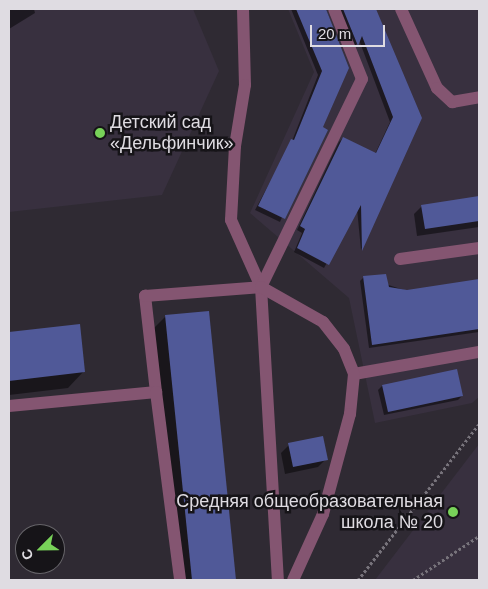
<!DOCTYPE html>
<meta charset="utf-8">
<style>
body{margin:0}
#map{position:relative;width:488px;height:589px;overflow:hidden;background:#2f2a33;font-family:Helvetica,sans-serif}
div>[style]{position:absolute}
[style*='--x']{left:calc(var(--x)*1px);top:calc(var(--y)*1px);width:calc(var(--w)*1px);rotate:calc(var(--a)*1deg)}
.built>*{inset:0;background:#38303f}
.shadow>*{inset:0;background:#0007}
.building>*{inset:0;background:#505998}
.path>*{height:3px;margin-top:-1.5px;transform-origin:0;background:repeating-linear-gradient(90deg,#77737b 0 2.5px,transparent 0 5px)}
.lane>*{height:12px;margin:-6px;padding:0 6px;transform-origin:6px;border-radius:6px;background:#845571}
.dots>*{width:14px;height:14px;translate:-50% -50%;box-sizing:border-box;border:2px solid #161418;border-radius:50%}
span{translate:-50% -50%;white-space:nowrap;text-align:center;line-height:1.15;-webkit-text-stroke:5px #161418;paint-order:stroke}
.poi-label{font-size:18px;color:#dfdce2}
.left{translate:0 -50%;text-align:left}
.right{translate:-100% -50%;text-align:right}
.frame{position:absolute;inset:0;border:10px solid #dfdce2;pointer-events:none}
.north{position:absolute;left:15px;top:524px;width:50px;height:50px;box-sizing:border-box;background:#161418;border:1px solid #666469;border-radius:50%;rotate:247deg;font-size:14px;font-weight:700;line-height:20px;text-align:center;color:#dfdce2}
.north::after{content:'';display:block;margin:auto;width:18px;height:22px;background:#78d259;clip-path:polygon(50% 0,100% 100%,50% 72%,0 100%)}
.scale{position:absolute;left:310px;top:25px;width:75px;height:22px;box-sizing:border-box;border:2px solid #dfdce2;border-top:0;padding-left:6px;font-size:15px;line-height:18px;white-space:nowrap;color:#dfdce2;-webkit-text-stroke:4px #161418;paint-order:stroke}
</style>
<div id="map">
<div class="built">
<i style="clip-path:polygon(9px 9px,193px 9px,219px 71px,162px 195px,9px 212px)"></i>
<i style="clip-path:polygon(288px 9px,479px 9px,479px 397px,472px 403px,375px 423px,349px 298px,250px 213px,314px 72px)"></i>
<i style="clip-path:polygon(479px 444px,479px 580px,375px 580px)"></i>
</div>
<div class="shadow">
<i style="clip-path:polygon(9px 9px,34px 9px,35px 13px,9px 29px)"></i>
<i style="clip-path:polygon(291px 9px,326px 9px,347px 67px,280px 222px,255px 210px,292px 141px,318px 75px)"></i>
<i style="clip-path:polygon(336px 9px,375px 9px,421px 118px,361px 250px,357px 209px,324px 268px,294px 252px,302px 233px,297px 230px,339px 142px,343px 138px,375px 154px,390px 122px,359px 40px,353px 49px)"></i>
<i style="clip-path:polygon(479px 198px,479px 227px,417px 236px,414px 214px,422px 206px)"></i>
<i style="clip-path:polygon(364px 277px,407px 291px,479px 281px,479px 332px,369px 348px,360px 281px)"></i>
<i style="clip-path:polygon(208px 312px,235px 580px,174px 580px,149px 333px,166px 316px)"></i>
<i style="clip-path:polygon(79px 325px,84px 371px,68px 388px,9px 395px,9px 334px)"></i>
<i style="clip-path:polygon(456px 371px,462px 396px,458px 400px,384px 415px,378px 390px,382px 386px)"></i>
<i style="clip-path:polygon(289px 445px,326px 459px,318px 467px,285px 474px,281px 453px)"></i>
</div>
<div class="building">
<i style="clip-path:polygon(296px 9px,326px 9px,349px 68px,323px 127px,328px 130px,285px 219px,258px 206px,291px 139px,294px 140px,322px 71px)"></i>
<i style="clip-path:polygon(343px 9px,376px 9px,422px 118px,362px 251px,361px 205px,329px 265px,297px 248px,305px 229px,300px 226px,343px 137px,376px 153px,393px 117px,362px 36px,358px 46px)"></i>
<i style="clip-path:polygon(479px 196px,479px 221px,425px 229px,421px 205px)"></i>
<i style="clip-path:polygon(386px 274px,389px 287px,407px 290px,479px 279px,479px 329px,372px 345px,363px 276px)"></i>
<i style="clip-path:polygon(209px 311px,236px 580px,192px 580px,165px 315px)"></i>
<i style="clip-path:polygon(80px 324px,85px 372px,9px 381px,9px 332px)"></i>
<i style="clip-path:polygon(457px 369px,463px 396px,388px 412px,382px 385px)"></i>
<i style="clip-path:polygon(323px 436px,328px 460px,293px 467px,288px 443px)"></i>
</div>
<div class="path">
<i style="--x:358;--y:580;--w:197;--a:-52.2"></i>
<i style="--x:413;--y:580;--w:79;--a:-33.7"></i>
</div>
<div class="lane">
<i style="--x:243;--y:9;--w:76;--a:88.5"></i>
<i style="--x:245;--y:85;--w:62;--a:99.3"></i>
<i style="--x:235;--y:146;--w:74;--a:93.1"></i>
<i style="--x:231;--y:220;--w:73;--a:65.9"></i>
<i style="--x:261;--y:287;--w:293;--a:86.7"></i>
<i style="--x:401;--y:9;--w:87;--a:65.5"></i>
<i style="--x:437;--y:88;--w:21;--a:43"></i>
<i style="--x:452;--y:102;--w:27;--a:-10"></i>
<i style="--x:400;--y:259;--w:80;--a:-7.9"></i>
<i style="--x:261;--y:287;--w:231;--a:-64.1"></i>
<i style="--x:362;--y:79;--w:75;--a:-111.8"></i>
<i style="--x:354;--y:374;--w:127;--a:-10"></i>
<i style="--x:156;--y:392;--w:97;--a:-96.5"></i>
<i style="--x:145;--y:296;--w:116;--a:-4.4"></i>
<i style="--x:261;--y:287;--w:71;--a:29.4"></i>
<i style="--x:323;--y:322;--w:34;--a:52"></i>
<i style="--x:344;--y:349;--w:27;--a:68"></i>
<i style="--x:354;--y:374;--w:40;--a:95.7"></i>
<i style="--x:350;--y:414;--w:104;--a:105.1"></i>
<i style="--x:323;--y:514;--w:72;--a:114.4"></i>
<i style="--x:9;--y:406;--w:148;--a:-5.4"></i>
<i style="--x:156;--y:392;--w:190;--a:82.7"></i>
</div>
<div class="dots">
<i style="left:100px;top:133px;background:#78d259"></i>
<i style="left:453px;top:512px;background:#78d259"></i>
</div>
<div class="poi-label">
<span class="left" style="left:110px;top:133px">Детский сад<br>«Дельфинчик»</span>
<span class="right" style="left:443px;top:512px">Средняя общеобразовательная<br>школа № 20</span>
</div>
<div class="frame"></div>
<div class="north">С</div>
<div class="scale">20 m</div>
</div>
